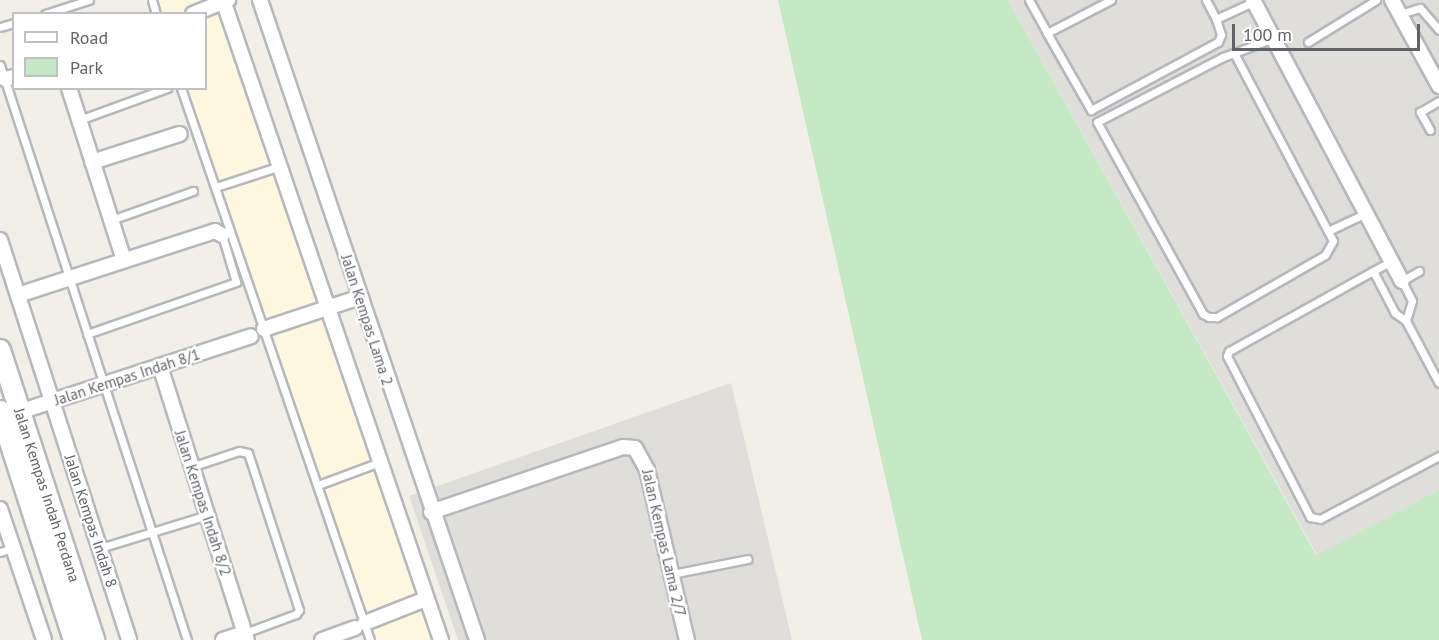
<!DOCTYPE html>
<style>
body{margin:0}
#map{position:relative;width:1439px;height:640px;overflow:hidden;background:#f1efe8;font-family:"PT Sans",sans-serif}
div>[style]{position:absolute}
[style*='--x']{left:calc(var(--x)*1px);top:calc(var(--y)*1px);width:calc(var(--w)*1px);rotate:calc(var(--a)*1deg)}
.commercial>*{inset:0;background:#fef7e0}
.industrial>*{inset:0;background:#e0deda}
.green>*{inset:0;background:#c5e8c5}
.roads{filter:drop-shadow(2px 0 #b5b8bc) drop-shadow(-2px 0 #b5b8bc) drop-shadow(0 2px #b5b8bc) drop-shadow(0 -2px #b5b8bc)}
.lane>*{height:7px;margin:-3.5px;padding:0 3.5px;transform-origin:3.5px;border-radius:3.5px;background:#fff}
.street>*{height:14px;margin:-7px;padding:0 7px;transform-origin:7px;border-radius:7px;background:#fff}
.secondary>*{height:20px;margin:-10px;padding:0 10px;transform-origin:10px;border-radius:10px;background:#fff}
span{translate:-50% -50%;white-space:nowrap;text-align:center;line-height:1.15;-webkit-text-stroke:4.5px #fff;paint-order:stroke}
.street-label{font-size:15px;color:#5f6368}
.legend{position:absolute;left:12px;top:12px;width:195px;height:78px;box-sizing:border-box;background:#fff;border:2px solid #bfc1c3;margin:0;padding:8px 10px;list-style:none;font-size:18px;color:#5f6368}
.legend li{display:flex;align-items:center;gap:12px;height:30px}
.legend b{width:30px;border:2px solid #bfc1c3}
.scale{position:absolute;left:1232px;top:24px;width:188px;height:27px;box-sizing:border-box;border:3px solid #5f6368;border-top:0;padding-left:8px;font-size:18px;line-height:21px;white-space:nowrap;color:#5f6368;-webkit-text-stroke:4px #fff;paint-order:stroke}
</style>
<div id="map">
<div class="commercial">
<i style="clip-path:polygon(149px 0,228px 0,446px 640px,368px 640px,178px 89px,206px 88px,206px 14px,153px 13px)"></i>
</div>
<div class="industrial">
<i style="clip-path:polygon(1008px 0,1439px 0,1439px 490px,1317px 555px)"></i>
<i style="clip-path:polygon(731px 383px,792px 640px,458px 640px,409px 496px)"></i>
</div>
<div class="green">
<i style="clip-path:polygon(778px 0,1008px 0,1316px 555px,1439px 490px,1439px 640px,922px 640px)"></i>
</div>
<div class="roads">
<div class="lane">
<i style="--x:152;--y:0;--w:15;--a:74"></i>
<i style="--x:1029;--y:0;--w:38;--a:61"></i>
<i style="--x:1047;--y:33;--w:72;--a:-27.3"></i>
<i style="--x:1206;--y:0;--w:21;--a:62"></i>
<i style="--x:1216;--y:19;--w:41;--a:-24.7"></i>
<i style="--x:45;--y:14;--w:46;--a:-17.7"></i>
<i style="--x:1400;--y:14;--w:21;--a:-17"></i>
<i style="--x:1420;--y:8;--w:29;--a:49"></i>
<i style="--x:0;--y:27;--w:15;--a:-16"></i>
<i style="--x:1047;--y:33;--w:89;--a:60.3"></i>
<i style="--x:1091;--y:110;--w:144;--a:-28.2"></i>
<i style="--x:1218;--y:42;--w:8;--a:-67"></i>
<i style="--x:1221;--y:35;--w:17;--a:-107"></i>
<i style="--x:1308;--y:42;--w:80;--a:-31.7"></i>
<i style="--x:1234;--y:53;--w:212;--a:62.2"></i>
<i style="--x:1333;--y:241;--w:16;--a:120"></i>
<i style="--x:1325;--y:255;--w:125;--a:150.1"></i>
<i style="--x:1217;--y:317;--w:8;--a:180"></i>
<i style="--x:1209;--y:317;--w:7;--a:-153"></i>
<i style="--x:1203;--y:314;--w:219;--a:-118.9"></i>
<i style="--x:1097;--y:122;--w:142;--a:-27.3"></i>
<i style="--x:1223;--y:57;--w:12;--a:-20"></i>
<i style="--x:1234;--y:53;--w:19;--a:-21"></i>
<i style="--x:1252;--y:46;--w:23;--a:-20"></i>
<i style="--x:0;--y:65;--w:605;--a:71.98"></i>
<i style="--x:181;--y:88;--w:583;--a:71.1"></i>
<i style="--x:79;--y:120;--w:94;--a:-20"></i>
<i style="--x:1430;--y:130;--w:21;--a:-119"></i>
<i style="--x:1420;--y:112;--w:22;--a:-30"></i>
<i style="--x:216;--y:187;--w:67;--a:-18.2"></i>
<i style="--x:111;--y:220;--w:87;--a:-19.5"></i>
<i style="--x:1328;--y:231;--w:42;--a:-25.3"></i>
<i style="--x:1373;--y:271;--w:21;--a:-28"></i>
<i style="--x:1419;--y:271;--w:20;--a:150"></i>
<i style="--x:1402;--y:281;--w:22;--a:63"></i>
<i style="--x:1412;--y:301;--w:21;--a:107"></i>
<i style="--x:1406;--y:321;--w:70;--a:62"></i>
<i style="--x:1406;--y:321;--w:14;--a:-144"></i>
<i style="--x:1395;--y:313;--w:47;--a:-117.6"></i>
<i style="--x:1373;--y:271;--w:165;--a:150.9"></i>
<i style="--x:1229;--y:351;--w:5;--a:112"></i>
<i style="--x:1227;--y:356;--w:181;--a:62.7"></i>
<i style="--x:1310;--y:517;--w:10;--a:11"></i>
<i style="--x:1320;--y:519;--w:135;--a:-27.9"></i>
<i style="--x:87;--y:334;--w:158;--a:-19.2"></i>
<i style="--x:236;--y:282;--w:49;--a:-106.6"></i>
<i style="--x:191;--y:467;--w:51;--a:-18.4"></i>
<i style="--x:239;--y:451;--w:9;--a:13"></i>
<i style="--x:248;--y:453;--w:165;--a:72"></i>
<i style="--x:299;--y:610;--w:5;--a:127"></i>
<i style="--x:296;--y:614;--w:54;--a:159.6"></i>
<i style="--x:318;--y:485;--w:66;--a:-20.4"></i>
<i style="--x:100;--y:548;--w:112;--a:-17.1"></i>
<i style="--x:0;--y:552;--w:14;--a:-17"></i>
<i style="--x:672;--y:574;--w:77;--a:-11.2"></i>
</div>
<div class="street">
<i style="--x:223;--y:0;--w:676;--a:71.19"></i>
<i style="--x:260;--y:0;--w:676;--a:71.27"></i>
<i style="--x:1253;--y:0;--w:318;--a:62.1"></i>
<i style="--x:1392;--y:0;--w:98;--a:61.3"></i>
<i style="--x:193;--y:14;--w:38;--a:-22"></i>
<i style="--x:5;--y:79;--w:9;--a:-13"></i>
<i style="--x:69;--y:88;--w:181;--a:72.3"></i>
<i style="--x:92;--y:162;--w:92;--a:-17.7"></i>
<i style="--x:0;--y:240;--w:420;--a:72.1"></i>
<i style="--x:18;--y:295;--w:207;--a:-18"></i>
<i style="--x:215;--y:231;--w:8;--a:30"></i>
<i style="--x:264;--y:329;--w:101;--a:-18.4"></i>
<i style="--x:160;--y:366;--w:287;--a:72.4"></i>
<i style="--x:13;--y:414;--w:250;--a:-18.1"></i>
<i style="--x:0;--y:509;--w:138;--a:71.4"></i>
<i style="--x:431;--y:512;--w:203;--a:-18.7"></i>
<i style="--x:623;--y:447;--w:12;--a:5"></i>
<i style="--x:635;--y:448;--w:25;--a:61"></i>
<i style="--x:647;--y:470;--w:175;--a:76.8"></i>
<i style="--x:365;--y:623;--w:66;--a:-21.5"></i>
<i style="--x:223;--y:640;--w:23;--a:-18"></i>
<i style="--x:322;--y:640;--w:35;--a:-20"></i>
</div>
<div class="secondary">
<i style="--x:0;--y:350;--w:305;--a:72"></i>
<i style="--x:0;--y:411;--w:241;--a:72.1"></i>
</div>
</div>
<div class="street-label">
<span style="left:367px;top:320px;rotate:72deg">Jalan Kempas Lama 2</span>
<span style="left:127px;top:377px;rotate:-18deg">Jalan Kempas Indah 8/1</span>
<span style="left:47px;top:495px;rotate:72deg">Jalan Kempas Indah Perdana</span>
<span style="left:203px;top:503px;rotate:72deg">Jalan Kempas Indah 8/2</span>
<span style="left:91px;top:521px;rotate:72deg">Jalan Kempas Indah 8</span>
<span style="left:664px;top:543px;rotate:77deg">Jalan Kempas Lama 2/7</span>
</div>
<ul class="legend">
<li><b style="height:8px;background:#fff"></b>Road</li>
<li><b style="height:16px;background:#c5e8c5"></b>Park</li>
</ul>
<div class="scale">100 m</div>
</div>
